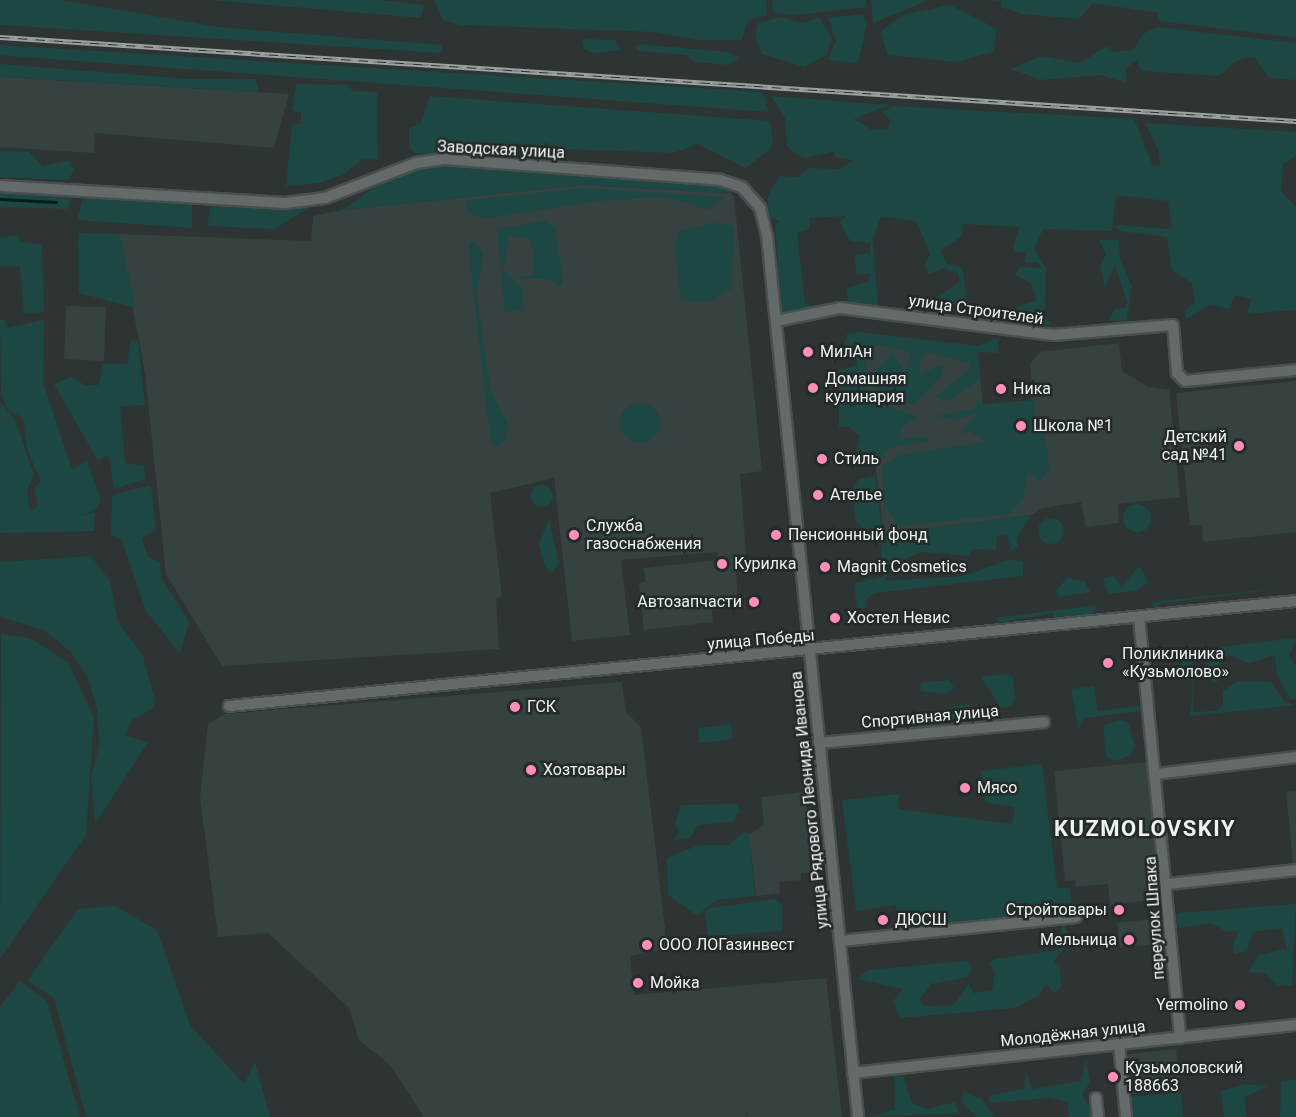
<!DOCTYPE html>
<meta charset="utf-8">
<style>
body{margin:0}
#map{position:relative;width:1296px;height:1117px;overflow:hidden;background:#2e3433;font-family:Roboto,sans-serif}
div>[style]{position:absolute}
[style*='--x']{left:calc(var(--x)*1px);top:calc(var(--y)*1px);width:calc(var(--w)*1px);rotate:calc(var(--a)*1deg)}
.built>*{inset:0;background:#354241}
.green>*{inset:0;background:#1d4743}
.round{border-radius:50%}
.stream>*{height:3px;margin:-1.5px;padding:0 1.5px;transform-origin:1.5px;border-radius:1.5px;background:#001f1c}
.roads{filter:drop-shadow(2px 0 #4a4f4e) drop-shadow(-2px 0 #4a4f4e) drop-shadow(0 2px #4a4f4e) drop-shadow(0 -2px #4a4f4e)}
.street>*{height:10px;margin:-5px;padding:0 5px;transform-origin:5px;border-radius:5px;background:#646a69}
.rail>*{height:5px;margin-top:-2.5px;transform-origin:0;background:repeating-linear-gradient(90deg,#242a29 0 9px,#9da2a1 0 18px);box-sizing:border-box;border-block:2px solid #9da2a1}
.dots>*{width:16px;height:16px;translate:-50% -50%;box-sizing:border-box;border:3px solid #242a29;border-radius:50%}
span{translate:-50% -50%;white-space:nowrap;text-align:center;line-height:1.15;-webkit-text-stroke:5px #242a29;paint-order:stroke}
.street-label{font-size:16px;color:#eef2f1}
.poi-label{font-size:16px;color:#eef2f1}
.left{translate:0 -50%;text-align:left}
.right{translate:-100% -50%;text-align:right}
.district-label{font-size:22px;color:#eef2f1;font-weight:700;letter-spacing:1.5px}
</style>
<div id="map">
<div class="built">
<i style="clip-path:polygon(0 77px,289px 94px,274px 148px,95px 133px,94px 153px,0 147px)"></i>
<i style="clip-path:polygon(582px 185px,730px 193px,734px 197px,762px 471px,740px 474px,747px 568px,736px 570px,738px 599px,711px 603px,713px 622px,644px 630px,639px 583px,646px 582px,644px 568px,718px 560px,718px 552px,621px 560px,630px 635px,572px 641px,554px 478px,490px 493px,502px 597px,496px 598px,499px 649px,222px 666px,166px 574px,145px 373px,119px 234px,311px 241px,313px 216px,342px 210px)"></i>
<i style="clip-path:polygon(66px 306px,106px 307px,104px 361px,64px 359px)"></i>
<i style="clip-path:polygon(859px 332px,977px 346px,983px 405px,1033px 400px,1030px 364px,1040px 352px,1119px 343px,1122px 371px,1148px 387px,1169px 390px,1180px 497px,1118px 504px,1119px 523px,1086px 527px,1081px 502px,1042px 508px,1031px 515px,884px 534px)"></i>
<i style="clip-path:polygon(1296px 381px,1296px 532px,1203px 542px,1202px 525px,1190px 526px,1176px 393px)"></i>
<i style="clip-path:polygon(622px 682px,626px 712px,641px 727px,665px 928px,665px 949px,630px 956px,634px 995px,826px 978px,842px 1117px,748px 1117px,745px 1109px,746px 1117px,424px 1117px,391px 1066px,359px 1040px,349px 1008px,268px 933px,218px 937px,200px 797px,208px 724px,224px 714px)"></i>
<i style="clip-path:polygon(1148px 762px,1161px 899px,1110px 905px,1108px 884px,1076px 887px,1075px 880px,1065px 881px,1054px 771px)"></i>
<i style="clip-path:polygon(1296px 791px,1296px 864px,1293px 864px,1286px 792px)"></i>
<i style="clip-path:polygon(805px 792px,814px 872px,801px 873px,801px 880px,779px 882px,780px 893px,756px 896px,749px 835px,764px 825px,761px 797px)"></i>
<i style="clip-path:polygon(1161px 918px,1164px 943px,1120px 948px,1117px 923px)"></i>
<i style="clip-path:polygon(1176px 1049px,1180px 1089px,1126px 1095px,1121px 1055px)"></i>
</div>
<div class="green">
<i style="clip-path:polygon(0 0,61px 0,218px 27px,442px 45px,441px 53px,0 25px)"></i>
<i style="clip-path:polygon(210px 0,381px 0,424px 5px,421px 18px)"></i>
<i style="clip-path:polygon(434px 0,766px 0,767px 15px,748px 20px,742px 40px,698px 40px,652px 32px,460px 25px,442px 19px)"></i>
<i style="clip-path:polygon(772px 0,866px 0,867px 7px,794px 15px,773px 13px)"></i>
<i style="clip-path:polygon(871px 0,929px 0,873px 23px)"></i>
<i style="clip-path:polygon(978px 0,1296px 0,1296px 38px,1158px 21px,1159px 13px,1093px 3px,1079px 19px,1022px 14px,1001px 7px,1002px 1px)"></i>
<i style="clip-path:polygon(950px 5px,997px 29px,993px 52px,957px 62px,887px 55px,881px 31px,903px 15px)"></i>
<i style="clip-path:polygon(863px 15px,867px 23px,858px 63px,828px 60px,836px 41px,828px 17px)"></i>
<i style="clip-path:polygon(780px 17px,803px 23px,819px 17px,832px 38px,826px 55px,804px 67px,762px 54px,755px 36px,758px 23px)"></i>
<i style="clip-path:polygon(1158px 27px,1296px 43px,1296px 80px,1269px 78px,1254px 57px,1235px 61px,1219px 76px,1141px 71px,1137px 60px,1126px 68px,1126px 83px,1101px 75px,1041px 80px,1011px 69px,1041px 56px,1080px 63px,1107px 46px,1114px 52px,1133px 50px,1143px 34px)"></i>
<i style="clip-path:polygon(582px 39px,615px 40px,621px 50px,592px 53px,584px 49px)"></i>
<i style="clip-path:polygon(639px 44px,727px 52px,739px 58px,729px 65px,694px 62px,687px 55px,639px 51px,635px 47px)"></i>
<i style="clip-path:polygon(0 45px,763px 92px,769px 112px,9px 56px,0 55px)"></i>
<i style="clip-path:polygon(0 64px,189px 79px,255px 79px,258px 85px,257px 92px,0 77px)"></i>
<i style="clip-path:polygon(296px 84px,347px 85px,353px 91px,377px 92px,378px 160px,363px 159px,343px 175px,319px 183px,286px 186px,292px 125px,301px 123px,301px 112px,292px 111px)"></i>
<i style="clip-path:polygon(430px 96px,770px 121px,773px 141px,770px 150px,745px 168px,698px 144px,673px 153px,563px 149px,416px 154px,409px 148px,409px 128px,421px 123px)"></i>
<i style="clip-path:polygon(771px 96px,889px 105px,854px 119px,872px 130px,888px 129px,890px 120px,882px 112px,894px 106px,1134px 119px,1153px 166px,1160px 165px,1158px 149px,1145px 123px,1296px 132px,1296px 155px,1283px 164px,1281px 192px,1296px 207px,1296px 310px,1247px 314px,1251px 299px,1234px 295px,1230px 309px,1209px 305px,1186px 319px,1185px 310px,1195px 302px,1192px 283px,1172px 270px,1167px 237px,1120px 231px,1115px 225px,1167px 229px,1172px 226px,1168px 201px,1116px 195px,1112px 231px,1043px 229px,1034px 249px,1046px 268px,1045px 317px,1051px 325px,1019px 324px,1014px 314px,1018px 306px,1037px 301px,1031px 284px,1015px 274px,1021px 267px,1042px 268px,1038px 262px,1026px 263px,1025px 252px,1031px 250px,1018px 253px,1013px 248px,1019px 227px,963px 224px,962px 236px,941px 250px,947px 264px,962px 267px,969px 312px,961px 315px,955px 305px,931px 310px,929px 304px,960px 281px,958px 273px,944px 268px,929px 274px,924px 267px,930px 254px,917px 222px,881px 216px,873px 241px,878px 306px,856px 305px,848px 300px,846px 288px,867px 282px,871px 273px,857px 275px,854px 255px,868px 253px,869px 259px,871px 243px,850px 241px,840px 222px,846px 216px,810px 218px,809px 229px,797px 233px,805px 303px,819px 309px,781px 314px,775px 224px,779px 221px,767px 217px,768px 195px,780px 176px,798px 177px,809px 168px,840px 169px,853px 160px,835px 157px,835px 151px,805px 158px,795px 154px,787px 146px,785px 118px)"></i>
<i style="clip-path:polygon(0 151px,29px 152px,43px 166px,68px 161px,74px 170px,68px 180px,0 177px)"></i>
<i style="clip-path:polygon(442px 164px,729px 186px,730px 193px,582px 185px,342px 210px,386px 179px)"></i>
<i style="clip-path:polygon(582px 188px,724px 197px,710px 210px,666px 197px,596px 201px,484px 219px,467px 212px,466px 200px)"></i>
<i style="clip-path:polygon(0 190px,72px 194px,68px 209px,0 207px)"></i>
<i style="clip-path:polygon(91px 196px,192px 201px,192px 228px,77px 220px,83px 199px)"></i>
<i style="clip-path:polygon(316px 203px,275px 229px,207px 226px,211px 205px)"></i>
<i style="clip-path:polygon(545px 221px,555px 227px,563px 281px,559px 286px,546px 279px,517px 279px,534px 274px,534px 255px,530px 239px,509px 236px,503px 270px,522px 287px,524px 310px,505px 312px,497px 229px)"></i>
<i style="clip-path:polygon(718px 223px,733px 226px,732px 288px,709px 302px,681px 300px,675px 246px,679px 230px)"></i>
<i style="clip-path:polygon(78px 233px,119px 234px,136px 308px,79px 293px)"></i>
<i style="clip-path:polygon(18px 235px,21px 242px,42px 245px,44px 312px,24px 314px,20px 266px,0 267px,0 238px)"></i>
<i style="clip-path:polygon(1099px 240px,1119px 240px,1120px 260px,1132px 286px,1126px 324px,1110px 320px,1114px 309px,1126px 308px,1127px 302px,1115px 265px,1105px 288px,1100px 266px,1106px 254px)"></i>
<i style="clip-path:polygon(475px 242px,483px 253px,477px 297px,490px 390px,508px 425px,504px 442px,496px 447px,491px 443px,469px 254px,469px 243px)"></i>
<i style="clip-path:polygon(5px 319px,7px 328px,44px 320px,43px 381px,72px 470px,87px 460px,101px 501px,94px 511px,69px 518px,94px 512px,94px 531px,0 533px,0 402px,15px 420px,34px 475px,27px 490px,30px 511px,38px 506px,34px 487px,41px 482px,27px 448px,23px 418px,8px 410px,1px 394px,0 320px)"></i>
<i style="clip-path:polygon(859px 332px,977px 346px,998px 338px,998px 353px,978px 352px,980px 379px,949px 401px,934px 397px,969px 371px,970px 363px,927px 352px,919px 360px,920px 374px,942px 365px,944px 372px,914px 405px,872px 387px,871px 375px,892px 353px,905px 372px,911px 354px,879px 344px,866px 351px,866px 389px,883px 405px,917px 417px,902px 428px,900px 439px,929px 437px,929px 441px,889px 448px,877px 465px,855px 458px,860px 436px,849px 427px,839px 427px,839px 370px,857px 365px,856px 346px,845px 345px,847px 334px)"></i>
<i style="clip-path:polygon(131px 340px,138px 341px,145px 405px,120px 406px,125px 463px,144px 466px,146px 479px,114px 489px,109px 455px,98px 461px,54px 384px,71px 377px,85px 385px,99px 385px,103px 364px,127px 364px)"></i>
<i style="clip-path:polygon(976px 399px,983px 405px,1033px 400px,1035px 419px,1044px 419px,1049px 469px,1040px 480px,1028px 472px,1023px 500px,1009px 514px,898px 526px,885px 506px,882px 467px,900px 455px,985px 442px,971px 431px,958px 434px,978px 413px,953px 420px,937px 416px,976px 408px)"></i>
<i class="round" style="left:620px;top:403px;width:40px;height:40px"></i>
<i style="clip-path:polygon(875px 476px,883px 534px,1031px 515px,1017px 537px,1018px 546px,1011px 551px,1007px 535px,997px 536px,996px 550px,973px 549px,968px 556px,924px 552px,895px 562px,884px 581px,963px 576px,1012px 559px,1023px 562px,1023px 576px,875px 593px,867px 598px,866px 608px,857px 609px,854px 583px,883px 577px,881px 545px,856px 521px,852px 493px,858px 479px)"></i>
<i class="round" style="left:531px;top:485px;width:22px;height:22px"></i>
<i style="clip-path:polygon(151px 485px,156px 530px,142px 538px,148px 557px,160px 562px,161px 577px,189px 622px,180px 654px,146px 611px,122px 540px,111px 535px,112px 495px)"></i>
<i class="round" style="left:1123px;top:504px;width:28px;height:28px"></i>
<i style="clip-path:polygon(549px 518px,559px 564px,552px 573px,545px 567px,539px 545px)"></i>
<i class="round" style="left:1038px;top:518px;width:26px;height:26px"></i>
<i style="clip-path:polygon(91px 556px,110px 581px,118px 622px,143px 656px,155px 700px,154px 708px,132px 720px,125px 736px,148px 742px,95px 824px,91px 777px,99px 745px,97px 709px,88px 678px,71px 652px,44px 630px,0 617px,0 562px)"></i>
<i style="clip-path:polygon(1140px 566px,1148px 582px,1136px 591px,1108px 594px,1103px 578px,1114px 576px,1121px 586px)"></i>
<i style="clip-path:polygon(1067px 578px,1085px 581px,1090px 592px,1059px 597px,1056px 591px)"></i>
<i style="clip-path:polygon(1285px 588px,1158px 604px,1159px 611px,1152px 606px,1152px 602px)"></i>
<i style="clip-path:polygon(1097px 605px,1093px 615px,1054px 619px,1053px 613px,998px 623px,997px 618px,985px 619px)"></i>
<i style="clip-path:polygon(1px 634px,30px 638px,68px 662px,94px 717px,86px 835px,0 959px)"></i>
<i style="clip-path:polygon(1296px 638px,1289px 657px,1296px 666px,1296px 699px,1290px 699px,1277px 675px,1275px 655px,1249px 663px,1228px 655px,1220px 661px,1221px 679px,1214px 683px,1211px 677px,1204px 649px)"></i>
<i style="clip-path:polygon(1181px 652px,1190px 652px,1193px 666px,1192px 674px,1194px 688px,1193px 712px,1216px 711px,1223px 705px,1223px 691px,1238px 681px,1271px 682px,1285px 702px,1296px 705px,1190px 716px,1193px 688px,1190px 674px,1180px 666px)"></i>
<i style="clip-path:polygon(1007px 674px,1013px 677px,1015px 699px,1012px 706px,1001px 708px,981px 677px)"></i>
<i style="clip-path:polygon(949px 680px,954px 688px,945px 694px,920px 691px,921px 683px)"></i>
<i style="clip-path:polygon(1094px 686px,1098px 711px,1138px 706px,1143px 711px,1084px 718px,1079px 730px,1071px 689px)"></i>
<i style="clip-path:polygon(966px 704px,994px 716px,908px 729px,926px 714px)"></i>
<i style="clip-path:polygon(1119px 720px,1128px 722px,1135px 747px,1130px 756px,1114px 761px,1106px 756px,1103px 726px)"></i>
<i style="clip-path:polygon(731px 724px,733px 739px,699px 743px,698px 728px)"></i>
<i style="clip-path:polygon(1042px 764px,1057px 888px,1070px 888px,1072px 911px,898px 929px,896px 905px,856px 911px,842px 800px,899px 794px,898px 809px,1012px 824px,1015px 807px,985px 802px,981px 771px)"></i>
<i style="clip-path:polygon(738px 804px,740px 812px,732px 822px,698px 825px,690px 838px,673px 840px,680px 832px,675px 825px,680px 805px)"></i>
<i style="clip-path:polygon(744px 832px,749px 834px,755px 896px,716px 900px,697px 916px,668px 895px,667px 858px,699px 845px,729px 845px)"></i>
<i style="clip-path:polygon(775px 899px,782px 905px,782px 931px,708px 936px,705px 914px,709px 908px)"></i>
<i style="clip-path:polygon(1296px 904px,1292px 985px,1278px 986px,1265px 973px,1248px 972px,1259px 955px,1287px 949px,1282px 928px,1253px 932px,1247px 951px,1235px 954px,1232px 947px,1239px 931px,1227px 932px,1212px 923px,1179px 928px,1175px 920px,1178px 913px)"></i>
<i style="clip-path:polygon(115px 906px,157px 930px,190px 1025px,244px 1084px,255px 1062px,270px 1117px,86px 1117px,54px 998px,27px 981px,78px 909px)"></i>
<i style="clip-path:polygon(1062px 923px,1068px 932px,1067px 944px,1053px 962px,1060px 965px,1061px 987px,1054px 993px,1046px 984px,1038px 996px,1014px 1008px,900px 1018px,893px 1001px,903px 989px,857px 979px,868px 970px,966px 961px,972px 965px,969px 977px,931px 984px,919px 1000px,924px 1006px,954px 1005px,969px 983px,973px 993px,992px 990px,995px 973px,989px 963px,995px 959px,1059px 950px)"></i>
<i style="clip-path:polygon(20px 981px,47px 1001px,80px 1117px,0 1117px,0 1007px)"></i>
<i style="clip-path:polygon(1086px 1059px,1090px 1082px,1082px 1094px,1095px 1117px,1069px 1117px,1067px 1102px,1050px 1098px,989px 1103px,990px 1095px,1025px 1089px,1026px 1072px,1032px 1089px,1081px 1081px)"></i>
<i style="clip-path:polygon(894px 1072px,902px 1072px,912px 1103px,927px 1109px,955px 1102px,958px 1113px,872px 1117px,895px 1109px)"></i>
<i style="clip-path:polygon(1296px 1080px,1296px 1117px,1280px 1117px,1281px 1081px)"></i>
<i style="clip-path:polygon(1244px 1084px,1268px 1086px,1245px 1097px,1246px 1117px,1224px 1117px,1221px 1091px)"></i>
<i style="clip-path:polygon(964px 1091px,981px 1099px,995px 1117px,976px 1117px,961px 1102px)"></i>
<i style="clip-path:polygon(1181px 1093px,1183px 1117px,1132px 1117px,1130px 1097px)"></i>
</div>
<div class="stream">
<i style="--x:0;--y:199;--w:56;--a:3.1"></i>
</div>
<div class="roads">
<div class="street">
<i style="--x:0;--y:186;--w:286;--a:3.4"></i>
<i style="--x:285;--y:203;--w:40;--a:-7.1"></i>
<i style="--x:325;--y:198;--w:97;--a:-21"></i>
<i style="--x:416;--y:163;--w:27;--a:-8"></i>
<i style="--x:443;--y:159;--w:278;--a:4.3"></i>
<i style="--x:720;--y:180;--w:23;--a:18"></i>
<i style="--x:742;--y:187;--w:28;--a:49"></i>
<i style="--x:760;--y:208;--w:29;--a:76"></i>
<i style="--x:767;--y:236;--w:886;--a:84.1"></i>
<i style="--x:776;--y:321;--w:65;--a:-11.5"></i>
<i style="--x:840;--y:308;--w:215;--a:7.2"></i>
<i style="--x:1053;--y:335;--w:120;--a:-4.8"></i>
<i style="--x:1173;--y:325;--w:48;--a:85.2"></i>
<i style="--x:1177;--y:373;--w:11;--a:45"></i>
<i style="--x:1185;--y:381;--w:112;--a:-5.7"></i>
<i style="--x:1139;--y:617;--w:423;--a:84.4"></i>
<i style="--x:229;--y:706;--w:1072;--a:-5.62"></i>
<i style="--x:819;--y:743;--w:226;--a:-5.3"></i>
<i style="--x:1156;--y:774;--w:141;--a:-6.9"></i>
<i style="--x:1169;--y:884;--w:128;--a:-6.3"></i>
<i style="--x:840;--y:941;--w:237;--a:-5.8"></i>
<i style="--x:1119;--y:1044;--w:73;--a:84.5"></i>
<i style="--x:853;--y:1073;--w:446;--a:-6.2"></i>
<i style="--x:1096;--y:1098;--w:19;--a:84"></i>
</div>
</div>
<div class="rail">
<i style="--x:0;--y:37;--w:1299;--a:3.71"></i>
</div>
<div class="dots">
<i style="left:808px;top:352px;background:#ff8eb9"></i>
<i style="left:813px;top:388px;background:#ff8eb9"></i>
<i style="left:1001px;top:389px;background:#ff8eb9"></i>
<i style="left:1021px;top:426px;background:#ff8eb9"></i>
<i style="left:1239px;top:446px;background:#ff8eb9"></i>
<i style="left:822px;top:459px;background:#ff8eb9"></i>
<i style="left:818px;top:495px;background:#ff8eb9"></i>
<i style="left:574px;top:535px;background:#ff8eb9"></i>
<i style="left:776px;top:535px;background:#ff8eb9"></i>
<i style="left:722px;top:564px;background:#ff8eb9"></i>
<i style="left:825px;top:567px;background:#ff8eb9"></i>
<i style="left:754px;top:602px;background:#ff8eb9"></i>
<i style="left:835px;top:618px;background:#ff8eb9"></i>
<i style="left:1108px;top:663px;background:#ff8eb9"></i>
<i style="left:515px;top:707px;background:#ff8eb9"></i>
<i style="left:531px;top:770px;background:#ff8eb9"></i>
<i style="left:965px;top:788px;background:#ff8eb9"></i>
<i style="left:1119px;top:910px;background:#ff8eb9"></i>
<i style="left:883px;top:920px;background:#ff8eb9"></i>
<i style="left:1129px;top:940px;background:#ff8eb9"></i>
<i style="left:647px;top:945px;background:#ff8eb9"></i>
<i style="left:638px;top:983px;background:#ff8eb9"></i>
<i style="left:1240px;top:1005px;background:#ff8eb9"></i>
<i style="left:1113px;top:1077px;background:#ff8eb9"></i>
</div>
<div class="street-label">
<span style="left:501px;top:150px;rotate:3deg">Заводская улица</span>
<span style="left:976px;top:310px;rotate:8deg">улица Строителей</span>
<span style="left:761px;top:640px;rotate:-5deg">улица Победы</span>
<span style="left:930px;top:717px;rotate:-5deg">Спортивная улица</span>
<span style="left:810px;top:800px;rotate:-96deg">улица Рядового Леонида Иванова</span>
<span style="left:1155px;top:918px;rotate:-94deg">переулок Шпака</span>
<span style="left:1073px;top:1034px;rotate:-6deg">Молодёжная улица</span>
</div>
<div class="poi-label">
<span class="left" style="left:820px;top:352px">МилАн</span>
<span class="left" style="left:825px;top:388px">Домашняя<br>кулинария</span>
<span class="left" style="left:1013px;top:389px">Ника</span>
<span class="left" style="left:1033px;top:426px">Школа №1</span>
<span class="right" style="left:1227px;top:446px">Детский<br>сад №41</span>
<span class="left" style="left:834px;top:459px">Стиль</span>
<span class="left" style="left:830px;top:495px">Ателье</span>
<span class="left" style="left:586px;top:535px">Служба<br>газоснабжения</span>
<span class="left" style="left:788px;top:535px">Пенсионный фонд</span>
<span class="left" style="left:734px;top:564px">Курилка</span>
<span class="left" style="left:837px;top:567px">Magnit Cosmetics</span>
<span class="right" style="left:742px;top:602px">Автозапчасти</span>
<span class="left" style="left:847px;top:618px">Хостел Невис</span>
<span class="left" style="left:1122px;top:663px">Поликлиника<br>«Кузьмолово»</span>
<span class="left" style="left:527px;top:707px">ГСК</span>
<span class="left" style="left:543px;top:770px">Хозтовары</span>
<span class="left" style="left:977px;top:788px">Мясо</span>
<span class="right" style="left:1107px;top:910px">Стройтовары</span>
<span class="left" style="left:895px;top:920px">ДЮСШ</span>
<span class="right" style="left:1117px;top:940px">Мельница</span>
<span class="left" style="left:659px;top:945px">ООО ЛОГазинвест</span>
<span class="left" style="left:650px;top:983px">Мойка</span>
<span class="right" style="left:1228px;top:1005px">Yermolino</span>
<span class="left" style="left:1125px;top:1077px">Кузьмоловский<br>188663</span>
</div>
<div class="district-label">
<span style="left:1145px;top:829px">KUZMOLOVSKIY</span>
</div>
</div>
